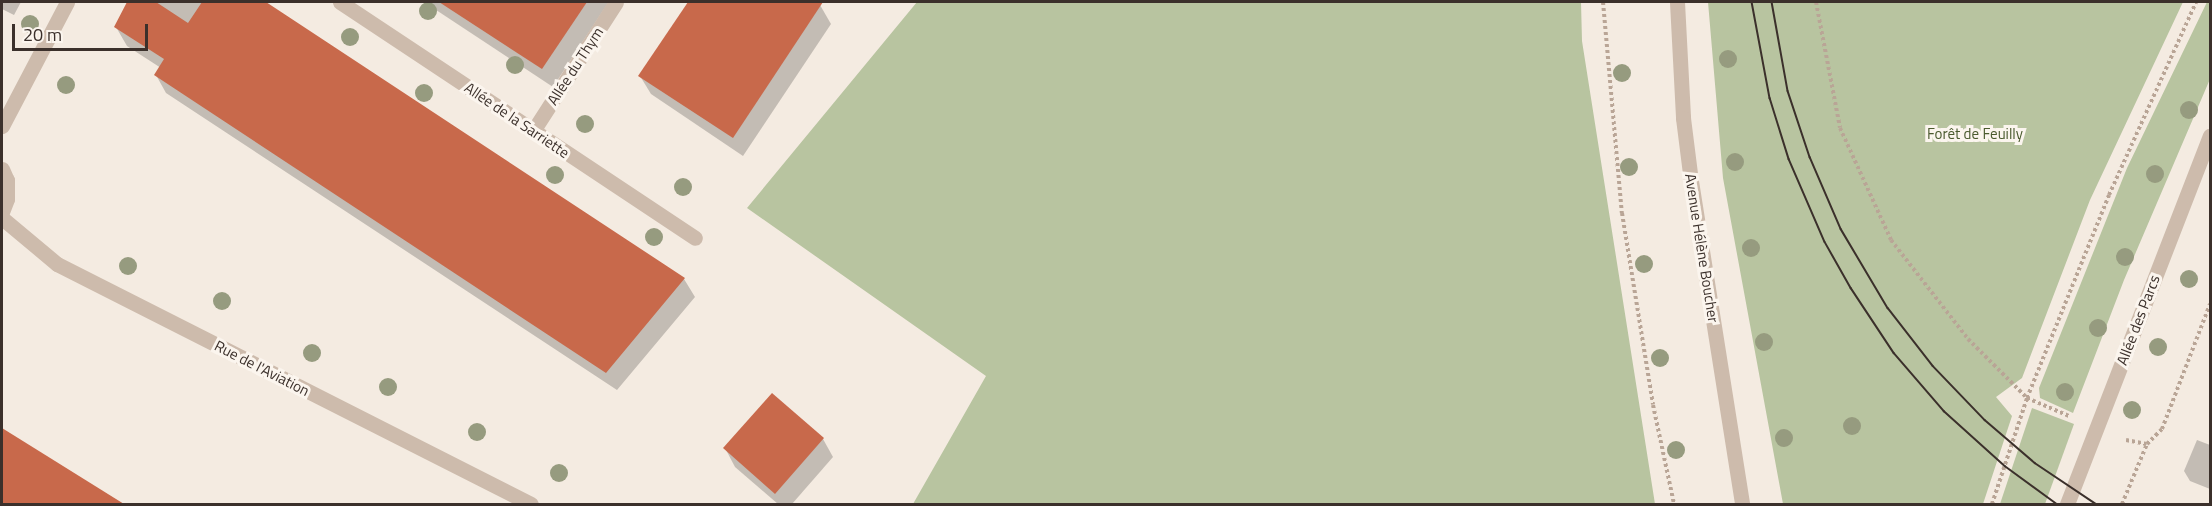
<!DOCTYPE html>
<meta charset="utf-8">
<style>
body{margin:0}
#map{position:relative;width:2212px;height:506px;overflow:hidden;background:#f4ebe1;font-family:"Titillium Web",sans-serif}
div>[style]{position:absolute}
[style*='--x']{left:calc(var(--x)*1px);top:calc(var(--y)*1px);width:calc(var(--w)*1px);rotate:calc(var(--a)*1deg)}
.green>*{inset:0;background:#b8c4a0}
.shadow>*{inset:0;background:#0003}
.building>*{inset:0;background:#c8694b}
.path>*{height:4px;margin-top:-2px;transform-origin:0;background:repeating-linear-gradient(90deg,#b9a596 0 3px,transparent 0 6px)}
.minor>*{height:15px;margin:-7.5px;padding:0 7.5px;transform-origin:7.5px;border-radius:7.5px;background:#cdbbac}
.tram>*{height:1.5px;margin:-0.75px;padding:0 0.75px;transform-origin:0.75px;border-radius:0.75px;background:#3b302b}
.trees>*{width:18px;height:18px;margin:-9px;border-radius:50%;background:#969b7f}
span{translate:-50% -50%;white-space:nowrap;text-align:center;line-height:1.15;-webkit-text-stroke:6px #fbf5ee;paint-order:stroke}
.street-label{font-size:15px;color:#3b302b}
.park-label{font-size:15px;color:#4a5a2e}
.frame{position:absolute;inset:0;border:3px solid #3b302b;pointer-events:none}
.scale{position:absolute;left:12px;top:24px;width:136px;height:27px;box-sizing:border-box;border:3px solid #3b302b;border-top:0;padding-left:8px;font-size:18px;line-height:21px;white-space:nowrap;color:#3b302b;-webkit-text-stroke:4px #fbf5ee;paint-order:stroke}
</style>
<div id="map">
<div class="green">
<i style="clip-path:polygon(917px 2px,1581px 2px,1582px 41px,1655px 504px,913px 504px,986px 376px,747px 208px)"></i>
<i style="clip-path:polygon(1708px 2px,2183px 2px,2090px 200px,2022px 378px,1996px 397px,2012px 416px,1983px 504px,1783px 504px,1723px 178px)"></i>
<i style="clip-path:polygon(2207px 2px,2210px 2px,2210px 79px,2124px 280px,2073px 413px,2040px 398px,2039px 388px,2127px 168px)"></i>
<i style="clip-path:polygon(2032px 408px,2074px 424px,2045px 504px,2000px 504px)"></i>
</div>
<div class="shadow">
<i style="clip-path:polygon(2px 2px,21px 2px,14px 15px,2px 9px)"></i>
<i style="clip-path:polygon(129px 2px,263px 2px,684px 279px,695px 297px,617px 390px,166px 93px,156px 75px,161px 68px,127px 46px,116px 27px)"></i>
<i style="clip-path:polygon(424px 2px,607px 2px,608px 3px,553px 87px)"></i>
<i style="clip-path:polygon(689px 2px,814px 2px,820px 5px,831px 24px,743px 156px,651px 94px,640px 76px)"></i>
<i style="clip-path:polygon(2px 430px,123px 504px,2px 504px)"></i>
<i style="clip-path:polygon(823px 439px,833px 457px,792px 504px,778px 504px,735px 467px,725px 448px)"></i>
<i style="clip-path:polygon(2197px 440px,2210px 445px,2210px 489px,2190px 481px,2184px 471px)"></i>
</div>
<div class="building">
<i style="clip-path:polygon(127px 2px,156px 2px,188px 23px,202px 2px,266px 2px,685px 278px,606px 373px,154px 75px,164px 59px,114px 27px)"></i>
<i style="clip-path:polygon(439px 2px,587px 2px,542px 69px)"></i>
<i style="clip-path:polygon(688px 2px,823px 2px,733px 138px,638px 76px)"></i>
<i style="clip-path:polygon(772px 393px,824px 438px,775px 494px,723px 448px)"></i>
<i style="clip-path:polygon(2px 428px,55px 461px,124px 504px,2px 504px)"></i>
</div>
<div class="path">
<i style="--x:1603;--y:2;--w:212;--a:84.9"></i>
<i style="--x:1622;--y:213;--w:194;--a:80.8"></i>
<i style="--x:1653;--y:405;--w:101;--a:78"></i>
<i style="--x:1816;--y:2;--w:128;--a:79.2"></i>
<i style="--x:1840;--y:128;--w:123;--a:65.5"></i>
<i style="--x:1891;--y:240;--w:125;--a:52.1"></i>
<i style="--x:1968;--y:339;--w:83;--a:45"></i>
<i style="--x:2027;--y:398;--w:46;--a:23.2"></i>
<i style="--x:2126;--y:440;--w:21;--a:11"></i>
<i style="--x:2147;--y:444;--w:21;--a:-45"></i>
<i style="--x:2162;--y:429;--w:134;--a:-69"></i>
<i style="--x:1992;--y:504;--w:112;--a:-71.7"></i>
<i style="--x:2027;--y:398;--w:219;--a:-68"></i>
<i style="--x:2109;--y:195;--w:212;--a:-65.7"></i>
<i style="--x:2122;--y:504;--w:65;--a:-67.4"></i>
</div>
<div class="minor">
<i style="--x:340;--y:2;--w:426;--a:33.6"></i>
<i style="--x:1677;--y:2;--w:116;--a:87"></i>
<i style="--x:1683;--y:118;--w:64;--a:82.8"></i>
<i style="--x:1691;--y:181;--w:327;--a:81"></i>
<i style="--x:2;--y:126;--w:140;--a:-62.3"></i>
<i style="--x:533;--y:131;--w:153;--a:-57.2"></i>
<i style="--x:2;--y:169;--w:12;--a:66"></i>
<i style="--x:7;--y:180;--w:19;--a:90"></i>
<i style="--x:7;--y:199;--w:14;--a:111"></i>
<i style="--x:2;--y:218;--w:72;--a:39.9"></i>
<i style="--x:57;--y:264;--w:531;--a:26.85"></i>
<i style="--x:2067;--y:504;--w:395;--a:-68.8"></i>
</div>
<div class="tram">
<i style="--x:1752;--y:2;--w:98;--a:79.4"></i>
<i style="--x:1770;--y:98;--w:64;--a:72.7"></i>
<i style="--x:1789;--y:159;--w:90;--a:66.6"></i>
<i style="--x:1825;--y:242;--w:53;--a:60.5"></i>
<i style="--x:1851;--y:288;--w:78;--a:56.5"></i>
<i style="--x:1894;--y:353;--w:77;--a:49.2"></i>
<i style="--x:1944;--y:411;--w:82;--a:42"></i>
<i style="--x:2005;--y:466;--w:64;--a:36.2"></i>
<i style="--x:1772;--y:2;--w:90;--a:79.8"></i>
<i style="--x:1788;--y:91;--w:70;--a:71.6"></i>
<i style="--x:1810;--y:157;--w:78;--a:66.7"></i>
<i style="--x:1841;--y:229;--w:92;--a:59.3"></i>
<i style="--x:1888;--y:308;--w:73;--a:52.2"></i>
<i style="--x:1933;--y:366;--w:75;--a:46.1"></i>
<i style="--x:1985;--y:420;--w:66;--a:40.7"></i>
<i style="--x:2035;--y:463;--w:73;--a:33.9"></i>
</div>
<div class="trees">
<i style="left:428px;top:11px"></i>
<i style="left:30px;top:24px"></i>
<i style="left:350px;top:37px"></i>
<i style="left:1728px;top:59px"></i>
<i style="left:515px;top:65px"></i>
<i style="left:1622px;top:73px"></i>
<i style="left:66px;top:85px"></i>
<i style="left:424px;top:93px"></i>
<i style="left:2189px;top:110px"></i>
<i style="left:585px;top:124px"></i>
<i style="left:1735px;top:162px"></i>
<i style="left:1629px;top:167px"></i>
<i style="left:2155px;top:174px"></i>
<i style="left:555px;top:175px"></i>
<i style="left:683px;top:187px"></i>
<i style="left:654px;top:237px"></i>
<i style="left:1751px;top:248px"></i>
<i style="left:2125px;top:257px"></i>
<i style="left:1644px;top:264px"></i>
<i style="left:128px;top:266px"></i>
<i style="left:2189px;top:279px"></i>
<i style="left:222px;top:301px"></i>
<i style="left:2098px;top:328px"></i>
<i style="left:1764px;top:342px"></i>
<i style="left:2158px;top:347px"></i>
<i style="left:312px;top:353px"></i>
<i style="left:1660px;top:358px"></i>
<i style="left:388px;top:387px"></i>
<i style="left:2065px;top:392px"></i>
<i style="left:2132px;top:410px"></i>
<i style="left:1852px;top:426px"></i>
<i style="left:477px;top:432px"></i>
<i style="left:1784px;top:438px"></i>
<i style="left:1676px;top:450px"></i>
<i style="left:559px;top:473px"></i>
</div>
<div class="street-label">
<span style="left:575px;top:66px;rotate:-57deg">Allée du Thym</span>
<span style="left:517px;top:120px;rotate:34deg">Allée de la Sarriette</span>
<span style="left:1702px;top:248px;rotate:81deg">Avenue Hélène Boucher</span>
<span style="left:2138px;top:320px;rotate:-69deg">Allée des Parcs</span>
<span style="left:262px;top:368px;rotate:27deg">Rue de l'Aviation</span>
</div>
<div class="park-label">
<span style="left:1975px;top:134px">Forêt de Feuilly</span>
</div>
<div class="frame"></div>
<div class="scale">20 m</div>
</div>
